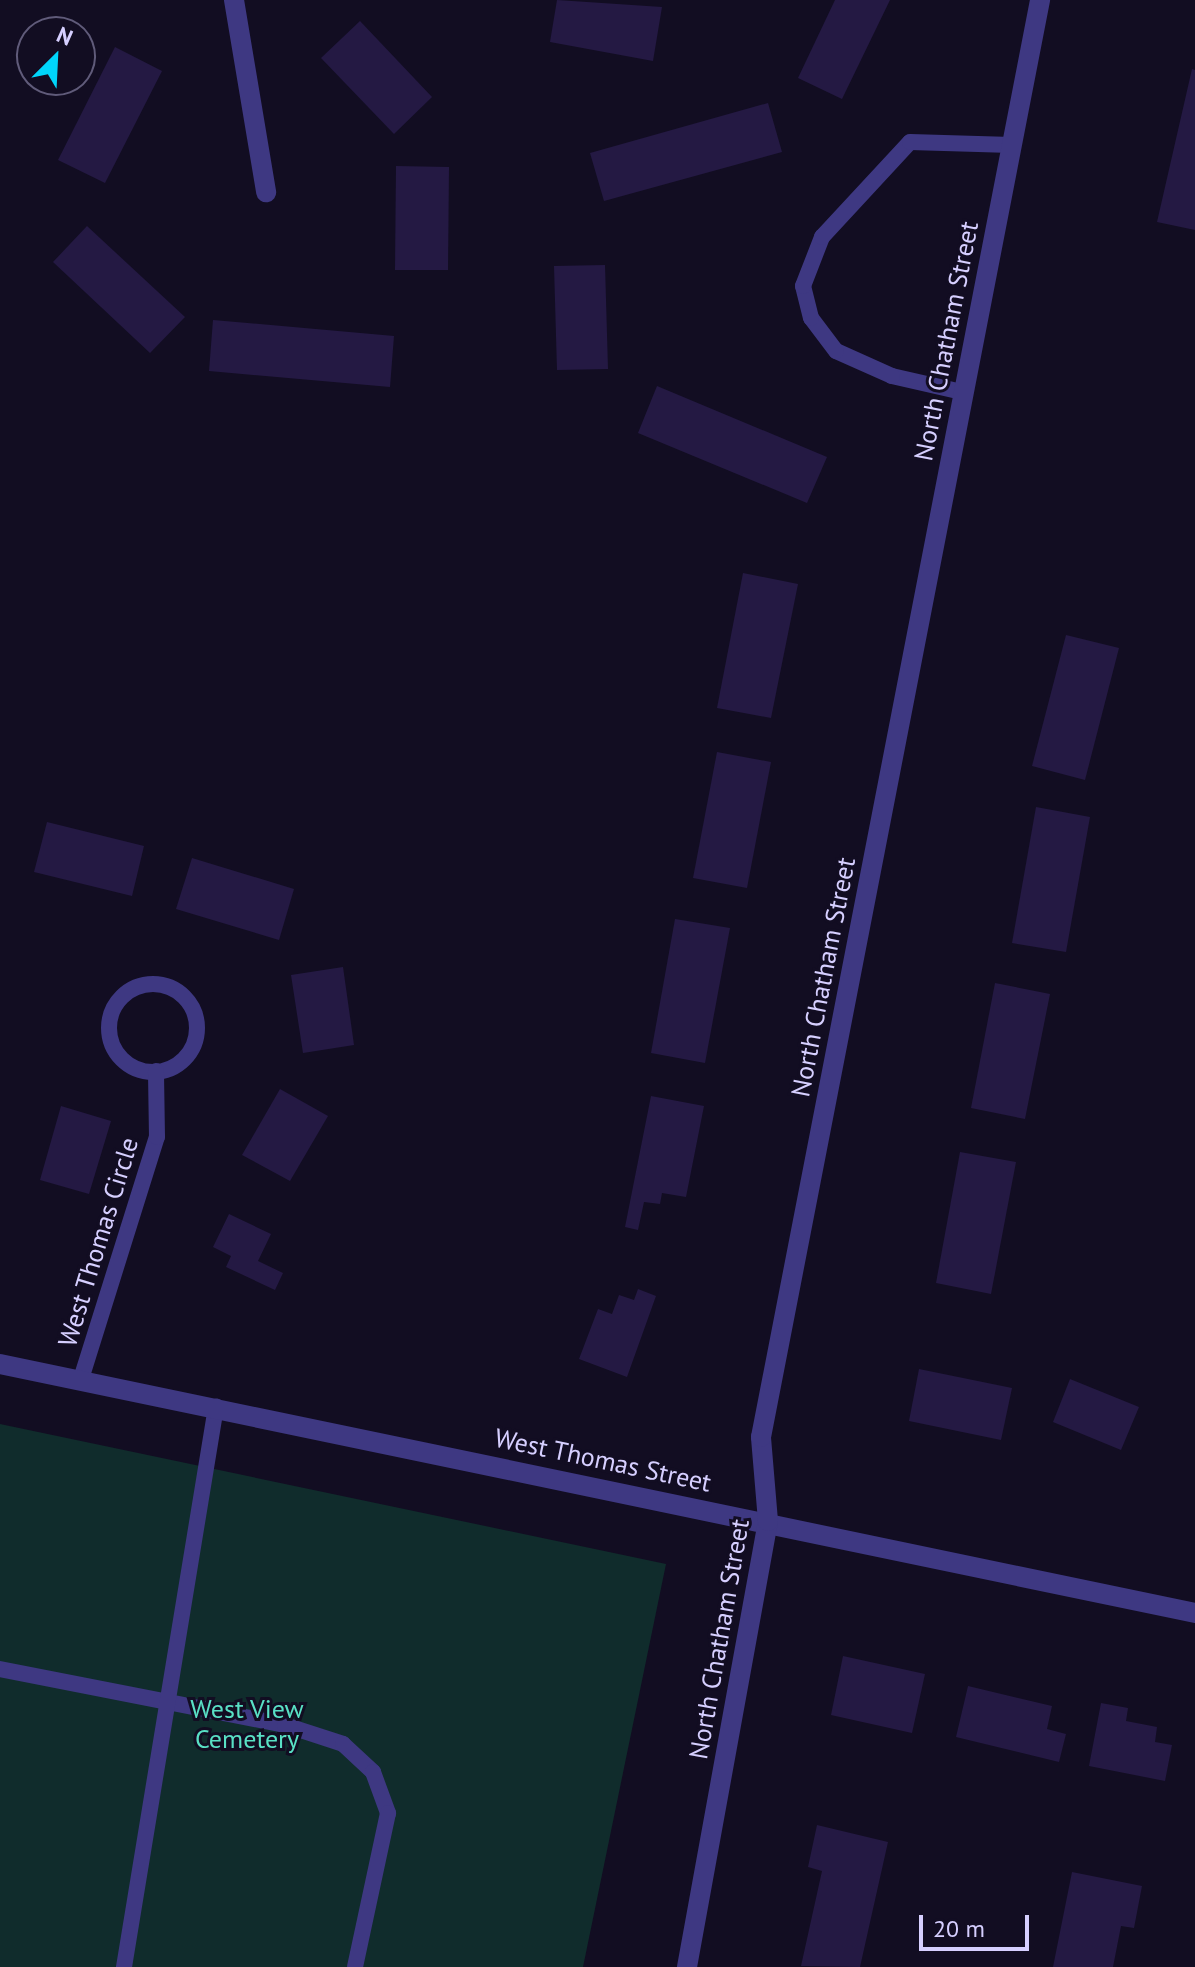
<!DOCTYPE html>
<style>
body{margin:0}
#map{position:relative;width:1195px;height:1967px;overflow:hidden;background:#120d22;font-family:"PT Sans",sans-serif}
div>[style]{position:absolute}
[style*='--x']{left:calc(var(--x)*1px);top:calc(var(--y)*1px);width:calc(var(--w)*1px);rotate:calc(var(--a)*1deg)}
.green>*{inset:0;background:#102c2c}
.building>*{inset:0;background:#241943}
.lane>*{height:16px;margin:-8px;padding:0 8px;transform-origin:8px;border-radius:8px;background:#3e3882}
.lane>.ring{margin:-8px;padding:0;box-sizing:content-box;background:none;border:16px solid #3e3882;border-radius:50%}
.street>*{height:20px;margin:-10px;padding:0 10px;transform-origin:10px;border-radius:10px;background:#3e3882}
span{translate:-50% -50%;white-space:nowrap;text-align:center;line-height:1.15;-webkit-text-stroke:6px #120d22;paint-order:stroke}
.street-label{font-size:26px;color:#d6cfff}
.park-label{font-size:26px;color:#59e0c5}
.north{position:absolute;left:16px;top:16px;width:80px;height:80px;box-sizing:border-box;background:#120d22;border:2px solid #605b7a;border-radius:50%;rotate:24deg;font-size:22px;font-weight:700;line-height:32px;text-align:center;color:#d6cfff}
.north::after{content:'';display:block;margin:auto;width:28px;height:36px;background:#00d5fa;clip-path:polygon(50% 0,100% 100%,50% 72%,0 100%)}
.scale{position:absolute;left:919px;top:1915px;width:110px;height:36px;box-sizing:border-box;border:4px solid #d6cfff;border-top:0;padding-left:10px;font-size:24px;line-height:28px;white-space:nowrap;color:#d6cfff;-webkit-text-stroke:6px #120d22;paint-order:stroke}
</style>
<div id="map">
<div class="green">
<i style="clip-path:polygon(0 1424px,666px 1564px,583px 1967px,0 1967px)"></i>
</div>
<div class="building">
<i style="clip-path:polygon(557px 0,662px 7px,653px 61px,550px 42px)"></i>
<i style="clip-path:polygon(835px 0,890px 0,842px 99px,798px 78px)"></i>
<i style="clip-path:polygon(360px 21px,432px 97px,394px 134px,321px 58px)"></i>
<i style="clip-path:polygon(115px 47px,162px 71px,105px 183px,58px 160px)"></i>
<i style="clip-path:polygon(1192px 69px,1195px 70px,1195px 230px,1157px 222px)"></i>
<i style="clip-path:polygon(768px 103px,782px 152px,604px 201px,590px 153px)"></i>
<i style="clip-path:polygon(396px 166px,449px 167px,448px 270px,395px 270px)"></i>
<i style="clip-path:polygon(87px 226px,185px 317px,150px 353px,53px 262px)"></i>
<i style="clip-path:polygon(605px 265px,608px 369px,557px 370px,554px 266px)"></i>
<i style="clip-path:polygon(213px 320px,394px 336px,390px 387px,209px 371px)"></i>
<i style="clip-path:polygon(657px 386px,827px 457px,807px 503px,638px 433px)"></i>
<i style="clip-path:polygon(743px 573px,798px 584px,771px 718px,717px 708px)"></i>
<i style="clip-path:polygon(1066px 635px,1119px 648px,1085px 780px,1032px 766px)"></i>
<i style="clip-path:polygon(717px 752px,771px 762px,747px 888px,693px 878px)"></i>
<i style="clip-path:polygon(1036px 807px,1090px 817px,1066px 952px,1012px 943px)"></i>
<i style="clip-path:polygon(47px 822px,144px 846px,132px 896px,34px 872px)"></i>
<i style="clip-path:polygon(192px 858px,294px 889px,279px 940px,176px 909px)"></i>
<i style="clip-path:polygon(675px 919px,730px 928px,705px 1063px,651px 1053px)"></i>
<i style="clip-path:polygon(343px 967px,354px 1045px,303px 1053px,291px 975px)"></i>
<i style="clip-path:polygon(995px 983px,1050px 994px,1025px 1119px,971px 1108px)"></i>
<i style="clip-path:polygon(280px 1089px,328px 1116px,290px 1181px,242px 1155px)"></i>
<i style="clip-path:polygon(651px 1096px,704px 1106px,686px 1197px,662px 1193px,660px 1204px,644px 1202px,638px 1230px,625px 1227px)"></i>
<i style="clip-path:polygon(61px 1106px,111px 1121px,89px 1194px,40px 1180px)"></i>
<i style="clip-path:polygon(960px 1152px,1016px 1162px,991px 1294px,936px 1283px)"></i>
<i style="clip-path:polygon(229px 1214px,271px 1234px,258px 1261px,283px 1273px,275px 1290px,226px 1267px,231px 1256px,213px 1247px)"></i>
<i style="clip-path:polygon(638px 1289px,656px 1296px,627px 1377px,579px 1359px,598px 1309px,612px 1314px,619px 1295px,634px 1300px)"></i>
<i style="clip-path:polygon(919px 1369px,1012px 1388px,1001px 1440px,909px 1421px)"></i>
<i style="clip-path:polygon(1070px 1379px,1139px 1407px,1121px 1450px,1053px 1422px)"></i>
<i style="clip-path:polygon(843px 1656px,925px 1674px,912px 1733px,831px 1715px)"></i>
<i style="clip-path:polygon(968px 1686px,1052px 1706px,1047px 1729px,1066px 1734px,1059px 1762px,956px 1737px)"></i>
<i style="clip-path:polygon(1101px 1703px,1128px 1708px,1126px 1721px,1157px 1727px,1155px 1742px,1172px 1745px,1165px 1781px,1089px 1766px)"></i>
<i style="clip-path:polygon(817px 1825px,888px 1842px,860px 1967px,801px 1966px,822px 1871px,808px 1867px)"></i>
<i style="clip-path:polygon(1072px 1872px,1142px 1886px,1134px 1928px,1121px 1926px,1113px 1967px,1053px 1967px)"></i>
</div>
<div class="lane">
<i style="--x:962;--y:392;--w:72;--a:-167.1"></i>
<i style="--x:892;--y:376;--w:61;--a:-155.9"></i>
<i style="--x:836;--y:351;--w:41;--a:-127.1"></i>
<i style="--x:811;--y:318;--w:33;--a:-104"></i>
<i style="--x:803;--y:286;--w:53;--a:-68.8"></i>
<i style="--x:822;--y:237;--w:129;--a:-47.2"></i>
<i style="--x:910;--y:142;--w:102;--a:1.7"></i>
<i class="ring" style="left:109px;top:984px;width:72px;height:72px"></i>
<i style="--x:81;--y:1379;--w:254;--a:-72.6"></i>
<i style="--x:157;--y:1137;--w:66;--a:-90.9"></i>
<i style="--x:0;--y:1669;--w:290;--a:11.1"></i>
<i style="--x:285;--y:1725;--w:61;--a:18.1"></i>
<i style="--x:343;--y:1744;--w:41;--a:43"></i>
<i style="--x:373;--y:1772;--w:44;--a:69.9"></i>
<i style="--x:388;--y:1813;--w:157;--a:102.1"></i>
<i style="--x:124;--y:1967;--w:568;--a:-80.67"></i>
</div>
<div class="street">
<i style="--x:234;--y:0;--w:195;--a:80.5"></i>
<i style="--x:0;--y:1364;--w:1221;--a:11.77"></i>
<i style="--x:687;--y:1967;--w:453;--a:-79.7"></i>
<i style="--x:768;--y:1521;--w:84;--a:-94.8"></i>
<i style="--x:761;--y:1437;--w:1464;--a:-79.01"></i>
</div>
<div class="street-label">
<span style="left:946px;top:341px;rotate:-79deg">North Chatham Street</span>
<span style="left:823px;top:977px;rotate:-79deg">North Chatham Street</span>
<span style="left:98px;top:1242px;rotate:-73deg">West Thomas Circle</span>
<span style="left:603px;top:1460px;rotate:12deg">West Thomas Street</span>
<span style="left:719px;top:1639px;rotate:-80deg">North Chatham Street</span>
</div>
<div class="park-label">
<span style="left:247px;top:1724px">West View<br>Cemetery</span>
</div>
<div class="north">N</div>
<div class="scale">20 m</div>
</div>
